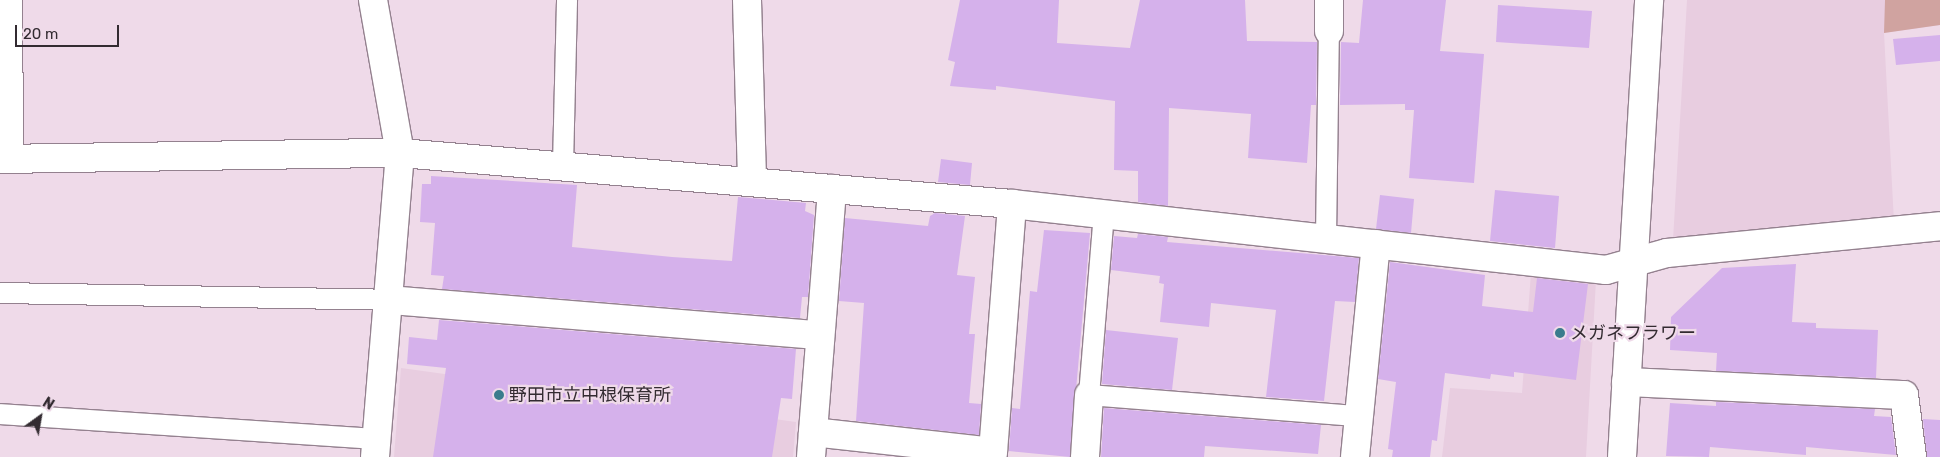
<!DOCTYPE html>
<meta charset="utf-8">
<style>
body{margin:0}
#map{position:relative;width:1940px;height:457px;overflow:hidden;background:#efdae9;font-family:Rubik,"Noto Sans JP",sans-serif}
div>[style]{position:absolute}
[style*='--x']{left:calc(var(--x)*1px);top:calc(var(--y)*1px);width:calc(var(--w)*1px);rotate:calc(var(--a)*1deg)}
.built>*{inset:0;background:#e8cde0}
.green>*{inset:0;background:#d0a3a0}
.building>*{inset:0;background:#d5b1eb}
.roads{filter:drop-shadow(1px 0 #94818f) drop-shadow(-1px 0 #94818f) drop-shadow(0 1px #94818f) drop-shadow(0 -1px #94818f)}
.lane>*{height:20px;margin:-10px;padding:0 10px;transform-origin:10px;border-radius:10px;background:#fff}
.street>*{height:28px;margin:-14px;padding:0 14px;transform-origin:14px;border-radius:14px;background:#fff}
.secondary>*{height:28px;margin:-14px;padding:0 14px;transform-origin:14px;border-radius:14px;background:#fff}
.dots>*{width:14px;height:14px;translate:-50% -50%;box-sizing:border-box;border:2px solid #efdae9;border-radius:50%}
span{translate:-50% -50%;white-space:nowrap;text-align:center;line-height:1.15;-webkit-text-stroke:4.5px #efdae9;paint-order:stroke}
.poi-label{font-size:18px;color:#332b31}
.left{translate:0 -50%;text-align:left}
.north{position:absolute;left:15px;top:392px;width:50px;height:50px;-webkit-text-stroke:4px #efdae9;paint-order:stroke;rotate:32deg;font-size:14px;font-weight:700;line-height:20px;text-align:center;color:#332b31}
.north::after{content:'';display:block;margin:auto;width:18px;height:22px;background:#332b31;clip-path:polygon(50% 0,100% 100%,50% 72%,0 100%)}
.scale{position:absolute;left:15px;top:25px;width:104px;height:22px;box-sizing:border-box;border:2px solid #332b31;border-top:0;padding-left:6px;font-size:15px;line-height:18px;white-space:nowrap;color:#332b31;-webkit-text-stroke:4px #efdae9;paint-order:stroke}
</style>
<div id="map">
<div class="built">
<i style="clip-path:polygon(1687px 0,1940px 0,1940px 25px,1884px 33px,1894px 222px,1673px 240px)"></i>
<i style="clip-path:polygon(1531px 273px,1596px 280px,1586px 457px,1442px 457px,1450px 388px,1522px 393px)"></i>
<i style="clip-path:polygon(401px 368px,796px 422px,793px 457px,394px 457px)"></i>
</div>
<div class="green">
<i style="clip-path:polygon(1885px 0,1940px 0,1940px 25px,1884px 33px)"></i>
</div>
<div class="building">
<i style="clip-path:polygon(960px 0,1059px 0,1057px 43px,1130px 48px,1140px 0,1245px 0,1247px 41px,1317px 42px,1316px 105px,1311px 105px,1307px 163px,1248px 158px,1251px 114px,1169px 108px,1168px 206px,1138px 202px,1138px 171px,1114px 170px,1115px 101px,996px 86px,996px 90px,950px 86px,955px 62px,948px 60px)"></i>
<i style="clip-path:polygon(1363px 0,1446px 0,1440px 51px,1484px 54px,1474px 183px,1409px 178px,1414px 110px,1405px 110px,1405px 104px,1340px 105px,1341px 42px,1359px 43px)"></i>
<i style="clip-path:polygon(1498px 5px,1592px 11px,1589px 48px,1496px 42px)"></i>
<i style="clip-path:polygon(1940px 35px,1940px 61px,1896px 65px,1893px 39px)"></i>
<i style="clip-path:polygon(941px 159px,972px 163px,970px 185px,938px 182px)"></i>
<i style="clip-path:polygon(431px 176px,577px 185px,572px 247px,672px 257px,732px 261px,738px 197px,806px 203px,805px 211px,814px 215px,808px 297px,802px 297px,800px 318px,442px 289px,444px 276px,431px 275px,435px 223px,420px 222px,422px 184px,431px 184px)"></i>
<i style="clip-path:polygon(1495px 190px,1559px 196px,1555px 248px,1490px 241px)"></i>
<i style="clip-path:polygon(1380px 195px,1414px 199px,1411px 233px,1376px 229px)"></i>
<i style="clip-path:polygon(935px 213px,965px 216px,957px 275px,975px 277px,969px 334px,975px 334px,969px 403px,981px 404px,979px 435px,856px 421px,864px 303px,839px 301px,845px 218px,928px 226px,930px 216px)"></i>
<i style="clip-path:polygon(1044px 230px,1090px 233px,1070px 457px,1009px 451px,1012px 408px,1020px 409px,1030px 291px,1037px 292px)"></i>
<i style="clip-path:polygon(1138px 234px,1168px 237px,1167px 242px,1359px 258px,1355px 302px,1335px 301px,1324px 401px,1266px 397px,1276px 310px,1211px 303px,1209px 327px,1160px 322px,1164px 284px,1159px 283px,1160px 276px,1111px 270px,1114px 236px,1137px 238px)"></i>
<i style="clip-path:polygon(1390px 262px,1485px 275px,1482px 306px,1533px 312px,1537px 278px,1588px 284px,1576px 380px,1514px 372px,1514px 377px,1491px 374px,1490px 379px,1445px 373px,1437px 441px,1432px 440px,1430px 457px,1392px 457px,1393px 450px,1388px 449px,1396px 382px,1378px 379px)"></i>
<i style="clip-path:polygon(1796px 264px,1792px 322px,1816px 323px,1816px 328px,1878px 330px,1876px 378px,1716px 371px,1717px 353px,1670px 350px,1671px 317px,1722px 268px)"></i>
<i style="clip-path:polygon(439px 320px,796px 349px,792px 399px,781px 398px,772px 457px,433px 457px,446px 368px,407px 364px,409px 337px,437px 340px)"></i>
<i style="clip-path:polygon(1106px 330px,1178px 338px,1172px 390px,1102px 384px)"></i>
<i style="clip-path:polygon(1716px 402px,1875px 409px,1874px 416px,1891px 417px,1896px 455px,1806px 447px,1806px 455px,1710px 447px,1709px 457px,1666px 456px,1670px 403px,1716px 406px)"></i>
<i style="clip-path:polygon(1104px 408px,1321px 425px,1318px 454px,1205px 446px,1204px 457px,1101px 457px)"></i>
<i style="clip-path:polygon(1923px 419px,1940px 420px,1940px 457px,1927px 457px)"></i>
</div>
<div class="roads">
<div class="lane">
<i style="--x:563;--y:165;--w:165;--a:-88.6"></i>
<i style="--x:1104;--y:213;--w:183;--a:94.7"></i>
<i style="--x:1089;--y:395;--w:270;--a:4.5"></i>
<i style="--x:1326;--y:238;--w:207;--a:-89.2"></i>
<i style="--x:0;--y:293;--w:390;--a:1"></i>
<i style="--x:0;--y:414;--w:378;--a:3.8"></i>
</div>
<div class="street">
<i style="--x:8;--y:0;--w:159;--a:89.6"></i>
<i style="--x:373;--y:0;--w:155;--a:80"></i>
<i style="--x:400;--y:153;--w:305;--a:94.7"></i>
<i style="--x:747;--y:0;--w:180;--a:88.4"></i>
<i style="--x:1329;--y:0;--w:31;--a:90"></i>
<i style="--x:0;--y:159;--w:400;--a:-0.9"></i>
<i style="--x:400;--y:153;--w:614;--a:4.76"></i>
<i style="--x:1012;--y:204;--w:598;--a:6.34"></i>
<i style="--x:1606;--y:270;--w:63;--a:-15.6"></i>
<i style="--x:1667;--y:253;--w:274;--a:-5.6"></i>
<i style="--x:390;--y:300;--w:430;--a:4.7"></i>
<i style="--x:1626;--y:382;--w:278;--a:2.7"></i>
<i style="--x:1904;--y:395;--w:63;--a:82.6"></i>
<i style="--x:813;--y:432;--w:181;--a:6.3"></i>
<i style="--x:993;--y:452;--w:249;--a:-85.6"></i>
<i style="--x:811;--y:457;--w:269;--a:-85.5"></i>
<i style="--x:1085;--y:457;--w:62;--a:-86.3"></i>
<i style="--x:1355;--y:457;--w:214;--a:-84.4"></i>
</div>
<div class="secondary">
<i style="--x:1622;--y:457;--w:458;--a:-86.6"></i>
</div>
</div>
<div class="dots">
<i style="left:1560px;top:333px;background:#3a7c8d"></i>
<i style="left:499px;top:395px;background:#3a7c8d"></i>
</div>
<div class="poi-label">
<span class="left" style="left:1570px;top:333px">メガネフラワー</span>
<span class="left" style="left:509px;top:395px">野田市立中根保育所</span>
</div>
<div class="north">N</div>
<div class="scale">20 m</div>
</div>
